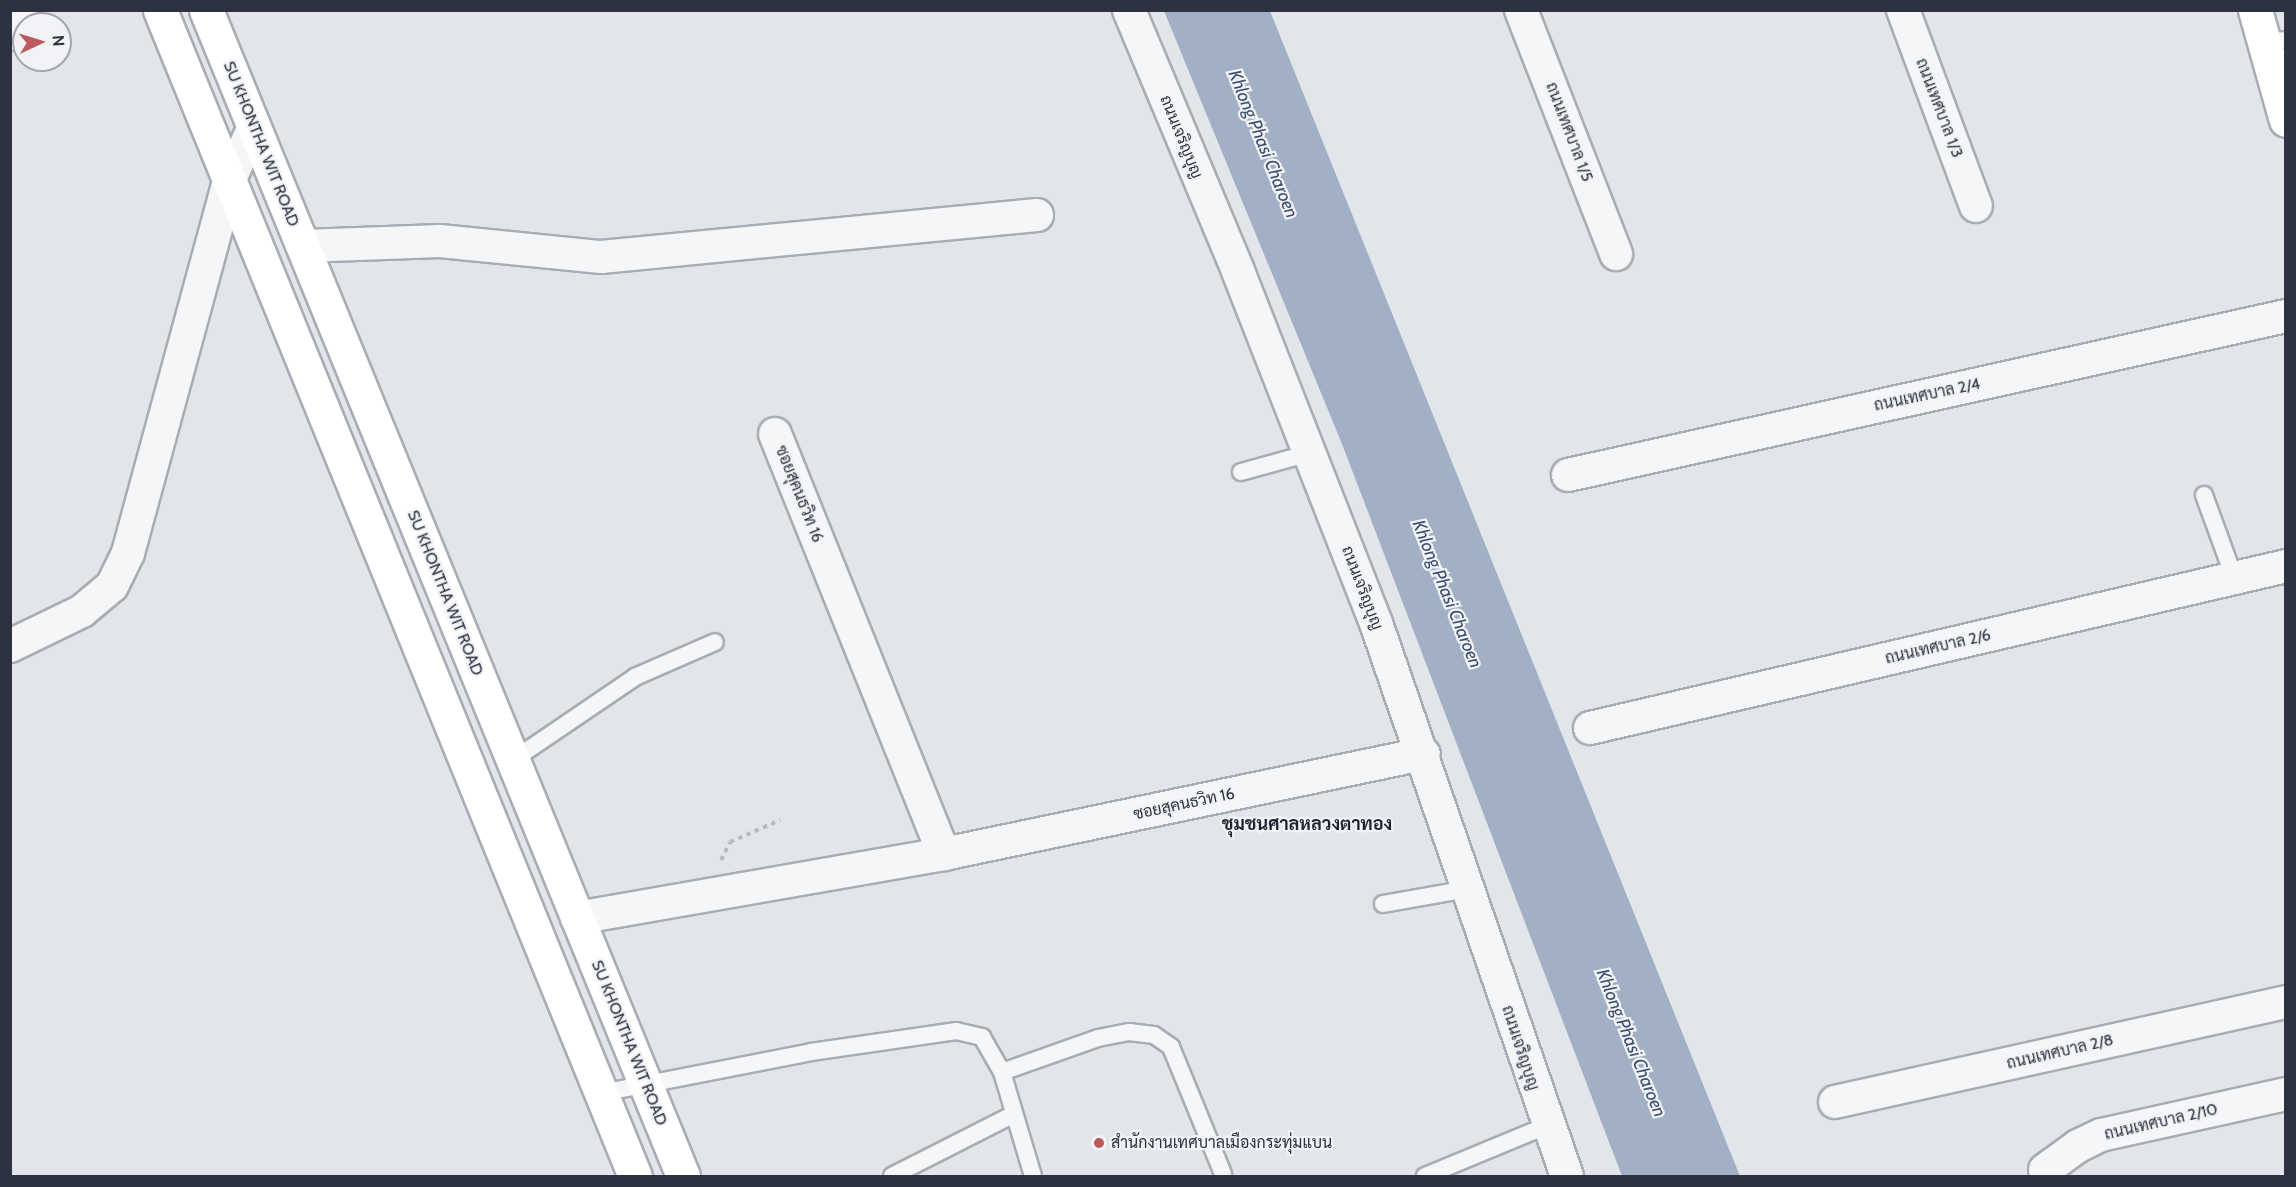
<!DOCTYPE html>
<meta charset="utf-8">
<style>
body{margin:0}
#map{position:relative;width:2296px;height:1187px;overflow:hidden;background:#e2e5e9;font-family:Cabin,Sarabun,sans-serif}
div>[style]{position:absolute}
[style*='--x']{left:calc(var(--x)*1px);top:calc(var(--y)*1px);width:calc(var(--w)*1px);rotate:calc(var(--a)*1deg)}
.water>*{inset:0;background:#a2b0c5}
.path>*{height:4px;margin-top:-2px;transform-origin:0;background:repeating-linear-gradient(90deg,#b9bbc0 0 4.5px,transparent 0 9px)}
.roads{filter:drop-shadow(2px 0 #a8acb3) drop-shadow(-2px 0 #a8acb3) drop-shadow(0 2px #a8acb3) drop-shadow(0 -2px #a8acb3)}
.lane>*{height:16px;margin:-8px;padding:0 8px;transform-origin:8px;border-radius:8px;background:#f5f6f8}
.street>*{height:32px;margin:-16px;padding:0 16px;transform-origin:16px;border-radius:16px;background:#f5f6f8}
.secondary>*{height:33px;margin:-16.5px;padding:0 16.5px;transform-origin:16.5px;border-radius:16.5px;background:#fff}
.dots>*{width:16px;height:16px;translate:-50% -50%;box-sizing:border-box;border:3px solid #f2f3f7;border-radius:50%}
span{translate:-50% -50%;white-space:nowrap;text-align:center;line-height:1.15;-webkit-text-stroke:4.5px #f2f3f7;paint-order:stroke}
.street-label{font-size:16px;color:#2c323f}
.poi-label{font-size:16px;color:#2c323f}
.left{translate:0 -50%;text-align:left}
.water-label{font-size:18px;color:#3b4e6e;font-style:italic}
.neighbourhood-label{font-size:18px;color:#1e2330;font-weight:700}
.frame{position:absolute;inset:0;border:12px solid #2c323f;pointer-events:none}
.north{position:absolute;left:12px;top:12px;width:60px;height:60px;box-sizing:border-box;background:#f2f3f7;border:2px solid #a3a6ad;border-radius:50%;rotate:86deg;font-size:16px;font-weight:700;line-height:24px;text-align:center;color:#2c323f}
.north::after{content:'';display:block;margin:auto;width:21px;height:27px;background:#bf575f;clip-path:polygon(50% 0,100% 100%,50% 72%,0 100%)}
</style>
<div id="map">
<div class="water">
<i style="clip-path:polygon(1164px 11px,1270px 11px,1740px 1176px,1622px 1176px,1342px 444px)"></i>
</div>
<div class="path">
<i style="--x:721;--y:860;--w:20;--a:-63"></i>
<i style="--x:730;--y:842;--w:55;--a:-23.7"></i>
</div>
<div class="roads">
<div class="lane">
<i style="--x:2263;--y:41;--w:23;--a:-2"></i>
<i style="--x:1241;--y:472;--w:72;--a:-15.4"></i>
<i style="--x:2204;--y:495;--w:87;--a:69.9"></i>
<i style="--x:513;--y:760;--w:148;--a:-34.2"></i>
<i style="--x:635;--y:677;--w:87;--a:-23.6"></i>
<i style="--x:1383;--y:904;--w:86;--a:-10"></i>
<i style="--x:1002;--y:1072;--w:102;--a:-19.5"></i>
<i style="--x:1098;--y:1038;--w:32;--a:-11"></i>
<i style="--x:1129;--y:1032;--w:25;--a:7"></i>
<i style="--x:1154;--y:1035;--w:21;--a:35"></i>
<i style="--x:1171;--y:1047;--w:137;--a:67.7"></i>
<i style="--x:601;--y:1093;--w:214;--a:-11"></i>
<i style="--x:811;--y:1052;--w:147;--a:-8.2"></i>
<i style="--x:956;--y:1031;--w:27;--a:13"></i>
<i style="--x:982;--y:1037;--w:40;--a:60.3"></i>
<i style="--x:1002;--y:1072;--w:109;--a:73.4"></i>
<i style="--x:892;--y:1176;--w:135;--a:-26.9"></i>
<i style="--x:1425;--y:1176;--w:131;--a:-22.5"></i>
</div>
<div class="street">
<i style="--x:1129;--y:10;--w:283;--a:67.3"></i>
<i style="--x:1238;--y:271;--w:378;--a:68.6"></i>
<i style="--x:1376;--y:623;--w:585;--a:70.95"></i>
<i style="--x:1521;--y:10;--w:262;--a:68.7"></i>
<i style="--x:1903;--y:10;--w:209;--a:69.6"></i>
<i style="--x:10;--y:34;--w:26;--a:-65"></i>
<i style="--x:303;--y:246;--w:137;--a:-2.1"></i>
<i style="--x:440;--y:241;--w:162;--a:5.7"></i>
<i style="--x:601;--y:257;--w:438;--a:-5.5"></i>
<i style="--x:775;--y:434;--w:453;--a:68.1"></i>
<i style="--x:1568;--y:475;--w:735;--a:-12.49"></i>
<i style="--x:10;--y:646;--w:80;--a:-25.9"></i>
<i style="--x:82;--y:611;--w:39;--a:-40"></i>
<i style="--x:112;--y:586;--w:37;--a:-64"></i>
<i style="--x:128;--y:553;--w:385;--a:-74.8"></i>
<i style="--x:229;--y:181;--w:60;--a:-65.2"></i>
<i style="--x:1590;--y:728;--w:715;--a:-13.1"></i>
<i style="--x:577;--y:918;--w:373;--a:-9.9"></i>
<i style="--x:944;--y:854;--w:490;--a:-11.8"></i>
<i style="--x:1835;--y:1102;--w:462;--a:-12.5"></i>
<i style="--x:2045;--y:1170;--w:41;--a:-36"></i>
<i style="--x:2078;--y:1146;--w:25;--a:-26"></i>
<i style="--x:2101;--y:1135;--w:189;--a:-12.5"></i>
</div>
<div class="secondary">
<i style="--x:160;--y:10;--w:1259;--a:67.84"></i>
<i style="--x:206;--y:10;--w:1260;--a:67.75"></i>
<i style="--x:2255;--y:10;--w:114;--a:74.3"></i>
</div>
</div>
<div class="dots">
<i style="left:1099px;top:1143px;background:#bf575f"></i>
</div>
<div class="street-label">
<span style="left:1939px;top:108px;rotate:69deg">ถนนเทศบาล 1/3</span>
<span style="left:1569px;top:132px;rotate:69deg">ถนนเทศบาล 1/5</span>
<span style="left:1181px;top:137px;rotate:68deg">ถนนเจริญบุญ</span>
<span style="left:261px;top:144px;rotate:68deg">SU KHONTHA WIT ROAD</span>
<span style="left:1927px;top:395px;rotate:-12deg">ถนนเทศบาล 2/4</span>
<span style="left:799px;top:494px;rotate:68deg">ซอยสุคนธวิท 16</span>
<span style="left:1362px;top:588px;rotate:69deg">ถนนเจริญบุญ</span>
<span style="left:445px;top:593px;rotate:68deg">SU KHONTHA WIT ROAD</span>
<span style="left:1938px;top:647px;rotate:-13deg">ถนนเทศบาล 2/6</span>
<span style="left:1184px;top:804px;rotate:-12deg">ซอยสุคนธวิท 16</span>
<span style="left:629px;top:1043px;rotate:68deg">SU KHONTHA WIT ROAD</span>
<span style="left:1520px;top:1048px;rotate:72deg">ถนนเจริญบุญ</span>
<span style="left:2060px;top:1052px;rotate:-13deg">ถนนเทศบาล 2/8</span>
<span style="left:2161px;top:1122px;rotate:-13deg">ถนนเทศบาล 2/10</span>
</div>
<div class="poi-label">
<span class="left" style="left:1111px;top:1143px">สำนักงานเทศบาลเมืองกระทุ่มแบน</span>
</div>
<div class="water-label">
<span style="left:1263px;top:144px;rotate:68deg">Khlong Phasi Charoen</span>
<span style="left:1447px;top:594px;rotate:68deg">Khlong Phasi Charoen</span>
<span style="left:1631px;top:1043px;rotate:68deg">Khlong Phasi Charoen</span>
</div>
<div class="neighbourhood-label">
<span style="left:1307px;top:824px">ชุมชนศาลหลวงตาทอง</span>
</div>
<div class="frame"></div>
<div class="north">N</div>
</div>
